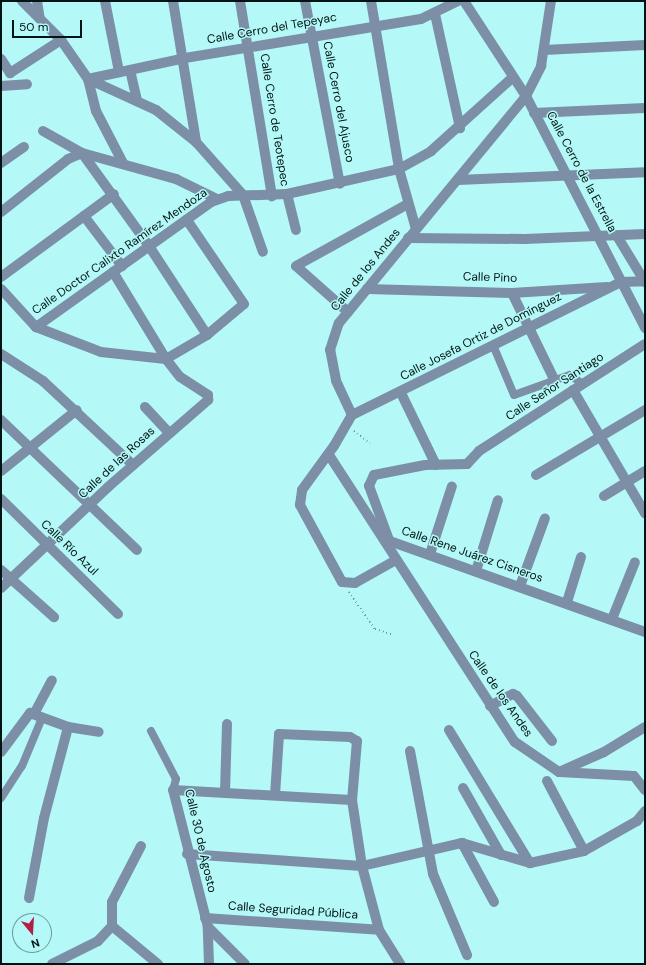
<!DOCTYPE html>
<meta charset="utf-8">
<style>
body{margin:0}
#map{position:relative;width:646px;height:965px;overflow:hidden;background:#b4f9f7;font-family:"DM Sans",sans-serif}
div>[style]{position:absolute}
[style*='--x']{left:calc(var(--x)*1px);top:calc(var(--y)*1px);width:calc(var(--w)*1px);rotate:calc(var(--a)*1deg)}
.path>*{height:1.5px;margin-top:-0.75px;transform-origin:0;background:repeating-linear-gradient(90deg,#699a99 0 1px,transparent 0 4px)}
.pedestrian>*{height:8px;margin:-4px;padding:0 4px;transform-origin:4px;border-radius:4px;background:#7c8fa6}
.minor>*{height:10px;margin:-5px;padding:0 5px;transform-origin:5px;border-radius:5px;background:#7c8fa6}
span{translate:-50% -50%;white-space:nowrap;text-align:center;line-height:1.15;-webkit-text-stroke:3px #b4f9f7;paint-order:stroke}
.street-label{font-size:12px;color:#001414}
.frame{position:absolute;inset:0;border:2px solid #001414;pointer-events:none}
.north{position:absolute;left:12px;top:913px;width:40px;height:40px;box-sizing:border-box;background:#b4f9f7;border:1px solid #6c9d9c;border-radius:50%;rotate:162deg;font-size:11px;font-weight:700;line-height:16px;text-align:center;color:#001414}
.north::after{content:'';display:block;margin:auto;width:14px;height:18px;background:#b21f43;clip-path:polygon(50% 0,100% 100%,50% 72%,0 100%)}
.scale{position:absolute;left:12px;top:20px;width:70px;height:18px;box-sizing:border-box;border:2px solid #001414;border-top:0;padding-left:5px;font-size:12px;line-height:14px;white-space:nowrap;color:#001414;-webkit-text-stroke:3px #b4f9f7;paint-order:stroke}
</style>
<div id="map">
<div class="path">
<i style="--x:354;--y:431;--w:20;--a:37"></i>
<i style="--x:349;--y:592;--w:45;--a:54.9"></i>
<i style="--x:375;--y:629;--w:20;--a:18"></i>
</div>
<div class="pedestrian">
<i style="--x:493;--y:345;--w:54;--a:67.2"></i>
<i style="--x:514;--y:395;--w:59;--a:-19.7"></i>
<i style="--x:570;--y:375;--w:16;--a:35"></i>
<i style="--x:151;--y:731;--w:54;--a:62.5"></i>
<i style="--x:176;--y:779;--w:11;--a:105"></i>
<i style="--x:1;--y:798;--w:38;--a:-57"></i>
<i style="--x:22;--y:766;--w:52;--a:-67.4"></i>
</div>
<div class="minor">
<i style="--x:22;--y:1;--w:55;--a:45"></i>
<i style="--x:61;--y:40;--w:47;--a:55.3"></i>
<i style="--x:88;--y:79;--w:75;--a:24.5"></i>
<i style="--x:156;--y:110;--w:51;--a:38.7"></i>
<i style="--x:196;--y:142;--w:71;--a:48.4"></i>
<i style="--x:243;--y:195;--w:60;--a:70.7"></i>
<i style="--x:37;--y:1;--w:18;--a:81"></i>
<i style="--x:105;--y:1;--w:72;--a:78.8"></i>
<i style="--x:173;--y:1;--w:143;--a:80.7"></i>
<i style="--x:240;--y:1;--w:198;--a:80.7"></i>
<i style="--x:305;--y:1;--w:186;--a:79.2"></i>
<i style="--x:371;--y:1;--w:170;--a:80.5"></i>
<i style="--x:399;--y:169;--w:62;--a:74.2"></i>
<i style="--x:464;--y:1;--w:113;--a:56.9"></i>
<i style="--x:526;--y:96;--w:261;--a:62.8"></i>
<i style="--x:435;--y:14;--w:117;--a:77.6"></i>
<i style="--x:544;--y:50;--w:101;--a:-2.8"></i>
<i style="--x:1;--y:59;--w:17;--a:57"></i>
<i style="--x:10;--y:73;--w:61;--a:-32.9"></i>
<i style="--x:130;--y:70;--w:31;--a:77"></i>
<i style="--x:1;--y:86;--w:26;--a:-4"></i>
<i style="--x:534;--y:113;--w:111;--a:-2.6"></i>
<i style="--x:43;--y:131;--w:45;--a:29.4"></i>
<i style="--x:82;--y:153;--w:115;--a:54.2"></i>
<i style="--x:149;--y:246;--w:106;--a:56.9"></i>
<i style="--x:82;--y:153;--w:98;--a:15.5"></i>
<i style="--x:176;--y:179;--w:46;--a:26"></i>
<i style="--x:1;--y:163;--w:28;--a:-35"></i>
<i style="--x:123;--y:163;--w:59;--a:-117.4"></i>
<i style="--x:96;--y:111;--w:33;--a:-104"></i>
<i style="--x:88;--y:79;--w:99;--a:-12.2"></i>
<i style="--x:185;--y:58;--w:239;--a:-9.4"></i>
<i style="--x:421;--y:19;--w:41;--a:-25.9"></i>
<i style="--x:458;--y:180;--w:187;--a:-2.4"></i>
<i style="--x:287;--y:194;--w:37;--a:76"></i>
<i style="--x:1;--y:212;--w:85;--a:-38.3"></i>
<i style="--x:68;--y:159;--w:15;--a:-23"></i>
<i style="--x:84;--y:216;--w:63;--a:52.8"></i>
<i style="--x:617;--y:236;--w:54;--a:58.7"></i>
<i style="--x:408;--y:238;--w:117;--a:0.5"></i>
<i style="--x:525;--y:239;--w:120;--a:-2.4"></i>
<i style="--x:1;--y:277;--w:140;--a:-36.3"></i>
<i style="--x:1;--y:289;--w:52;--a:47.4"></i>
<i style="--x:36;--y:327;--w:70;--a:21"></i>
<i style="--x:101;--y:352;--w:65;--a:6.1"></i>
<i style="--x:166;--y:359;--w:48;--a:-30.3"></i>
<i style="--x:207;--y:335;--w:48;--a:-40"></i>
<i style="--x:244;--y:304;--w:102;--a:-124.2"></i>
<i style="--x:367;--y:289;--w:145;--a:1.6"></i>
<i style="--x:512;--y:293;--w:95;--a:-3.6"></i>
<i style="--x:512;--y:293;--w:96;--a:64"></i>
<i style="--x:348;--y:312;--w:69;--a:-138.5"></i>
<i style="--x:296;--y:266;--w:128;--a:-29"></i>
<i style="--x:36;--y:327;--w:215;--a:-35.5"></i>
<i style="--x:211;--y:202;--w:18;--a:-19"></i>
<i style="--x:228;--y:196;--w:59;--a:-1.9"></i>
<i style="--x:287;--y:194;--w:115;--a:-12.6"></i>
<i style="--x:399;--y:169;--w:37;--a:-29"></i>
<i style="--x:431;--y:151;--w:109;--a:-42"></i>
<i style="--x:1;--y:354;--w:50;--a:32.7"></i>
<i style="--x:43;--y:381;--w:123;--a:43"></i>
<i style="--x:573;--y:390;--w:143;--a:59.7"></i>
<i style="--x:401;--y:393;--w:80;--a:64.1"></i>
<i style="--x:145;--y:407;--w:35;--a:47"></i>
<i style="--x:352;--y:415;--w:300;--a:-26.3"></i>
<i style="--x:621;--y:282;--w:24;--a:-2"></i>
<i style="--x:1;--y:420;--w:188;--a:43.7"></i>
<i style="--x:329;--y:455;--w:342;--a:57.1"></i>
<i style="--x:515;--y:742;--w:53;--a:34.3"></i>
<i style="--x:559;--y:772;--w:75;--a:3.1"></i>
<i style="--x:634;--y:776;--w:18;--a:52"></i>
<i style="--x:1;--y:471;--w:97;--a:-38.8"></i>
<i style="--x:536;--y:475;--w:127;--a:-30.8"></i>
<i style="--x:604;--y:496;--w:48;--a:-31.4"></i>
<i style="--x:1;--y:499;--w:164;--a:44.5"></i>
<i style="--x:384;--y:539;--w:277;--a:19.6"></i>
<i style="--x:389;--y:540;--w:58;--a:-110.3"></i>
<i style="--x:369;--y:486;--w:12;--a:-66"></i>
<i style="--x:374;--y:475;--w:52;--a:-11.1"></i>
<i style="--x:425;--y:465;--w:42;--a:-1.4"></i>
<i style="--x:467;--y:464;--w:18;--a:-47"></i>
<i style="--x:479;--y:451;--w:197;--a:-32.8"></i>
<i style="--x:430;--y:554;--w:71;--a:-72.1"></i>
<i style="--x:396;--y:560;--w:47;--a:150.7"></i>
<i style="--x:355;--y:583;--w:13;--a:-176"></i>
<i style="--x:342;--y:582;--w:88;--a:-118.6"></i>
<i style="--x:300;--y:505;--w:15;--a:-82"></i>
<i style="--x:302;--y:490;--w:54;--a:-54"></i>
<i style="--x:334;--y:446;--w:36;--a:-60"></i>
<i style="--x:352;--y:415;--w:38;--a:-115"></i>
<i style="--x:336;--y:380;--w:31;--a:-101"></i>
<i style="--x:330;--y:350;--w:28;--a:-72"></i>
<i style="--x:339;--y:323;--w:294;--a:-50.5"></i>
<i style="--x:526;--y:96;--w:34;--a:-63"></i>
<i style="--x:541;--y:66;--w:66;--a:-81.3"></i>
<i style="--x:1;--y:570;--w:71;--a:41.6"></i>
<i style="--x:476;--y:571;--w:74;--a:-72.8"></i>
<i style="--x:520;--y:586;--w:72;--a:-69.8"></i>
<i style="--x:1;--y:588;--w:147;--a:-43.3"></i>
<i style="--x:108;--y:487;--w:133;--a:-41"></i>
<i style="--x:208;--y:400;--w:5;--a:-90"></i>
<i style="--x:208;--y:395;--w:33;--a:-147"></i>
<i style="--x:180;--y:377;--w:23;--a:-128"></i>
<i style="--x:166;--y:359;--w:102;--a:-121.3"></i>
<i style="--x:567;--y:602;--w:47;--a:-72.7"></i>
<i style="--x:612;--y:619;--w:61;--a:-68"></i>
<i style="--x:490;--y:706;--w:26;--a:-28"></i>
<i style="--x:513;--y:694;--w:4;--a:27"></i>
<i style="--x:517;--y:696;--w:57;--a:52.1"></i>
<i style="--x:34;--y:714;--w:38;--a:-62"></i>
<i style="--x:449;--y:730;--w:156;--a:58.7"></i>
<i style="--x:410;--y:751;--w:125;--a:79.4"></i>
<i style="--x:433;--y:874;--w:88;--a:67.2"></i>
<i style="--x:1;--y:752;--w:49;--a:-53.4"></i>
<i style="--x:30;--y:713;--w:40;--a:20.2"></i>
<i style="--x:68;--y:727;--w:31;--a:9"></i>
<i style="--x:559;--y:772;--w:49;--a:-24"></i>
<i style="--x:604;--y:752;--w:48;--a:-31.4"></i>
<i style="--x:547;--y:781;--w:79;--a:62.1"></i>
<i style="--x:463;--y:788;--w:77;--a:60.4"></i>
<i style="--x:225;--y:792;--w:68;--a:-88.3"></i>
<i style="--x:275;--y:795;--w:61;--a:-86.2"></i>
<i style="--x:279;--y:734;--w:71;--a:2.4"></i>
<i style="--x:350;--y:737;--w:8;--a:30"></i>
<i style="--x:357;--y:741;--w:59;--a:94.8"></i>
<i style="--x:352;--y:800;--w:67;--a:81.4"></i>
<i style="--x:362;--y:866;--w:66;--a:75.1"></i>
<i style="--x:379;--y:930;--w:40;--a:58"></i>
<i style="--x:462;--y:843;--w:67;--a:61.5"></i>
<i style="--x:187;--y:854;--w:175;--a:3.9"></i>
<i style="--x:362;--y:866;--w:103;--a:-13"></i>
<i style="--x:462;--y:843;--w:71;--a:16.4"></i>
<i style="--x:530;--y:863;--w:55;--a:-12.5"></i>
<i style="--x:584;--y:851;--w:61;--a:-29.5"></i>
<i style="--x:637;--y:821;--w:13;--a:-51"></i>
<i style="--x:29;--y:898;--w:81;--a:-79.4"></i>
<i style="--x:44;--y:818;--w:94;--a:-75.2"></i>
<i style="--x:205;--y:918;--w:174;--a:3.9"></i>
<i style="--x:112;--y:926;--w:60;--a:39.6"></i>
<i style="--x:208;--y:927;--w:52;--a:45"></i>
<i style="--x:52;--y:964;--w:51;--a:-26.6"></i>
<i style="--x:98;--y:941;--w:21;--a:-47"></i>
<i style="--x:112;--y:926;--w:24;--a:-90"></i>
<i style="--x:112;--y:902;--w:63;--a:-62.6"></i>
<i style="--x:209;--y:964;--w:37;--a:-92"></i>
<i style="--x:208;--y:927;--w:141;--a:-104.3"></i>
<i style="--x:173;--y:790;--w:179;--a:3.2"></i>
</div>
<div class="street-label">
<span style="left:272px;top:29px;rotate:-10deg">Calle Cerro del Tepeyac</span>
<span style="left:338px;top:102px;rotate:79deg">Calle Cerro del Ajusco</span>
<span style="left:274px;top:120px;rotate:81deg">Calle Cerro de Teotepec</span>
<span style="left:581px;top:172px;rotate:62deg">Calle Cerro de la Estrella</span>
<span style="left:120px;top:252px;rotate:-35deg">Calle Doctor Calixto Ramírez Mendoza</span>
<span style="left:366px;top:270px;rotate:-51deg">Calle de los Andes</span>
<span style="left:490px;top:278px;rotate:2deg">Calle Pino</span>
<span style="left:481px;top:337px;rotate:-27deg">Calle Josefa Ortiz de Domínguez</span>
<span style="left:555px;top:387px;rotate:-33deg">Calle Señor Santiago</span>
<span style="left:117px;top:463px;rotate:-43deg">Calle de las Rosas</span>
<span style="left:69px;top:548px;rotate:44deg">Calle Río Azul</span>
<span style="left:472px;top:555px;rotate:19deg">Calle Rene Juárez Cisneros</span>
<span style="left:500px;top:694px;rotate:55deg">Calle de los Andes</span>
<span style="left:200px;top:841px;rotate:77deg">Calle 30 de Agosto</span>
<span style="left:293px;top:911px;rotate:4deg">Calle Seguridad Pública</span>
</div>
<div class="frame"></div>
<div class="north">N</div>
<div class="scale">50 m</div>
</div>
